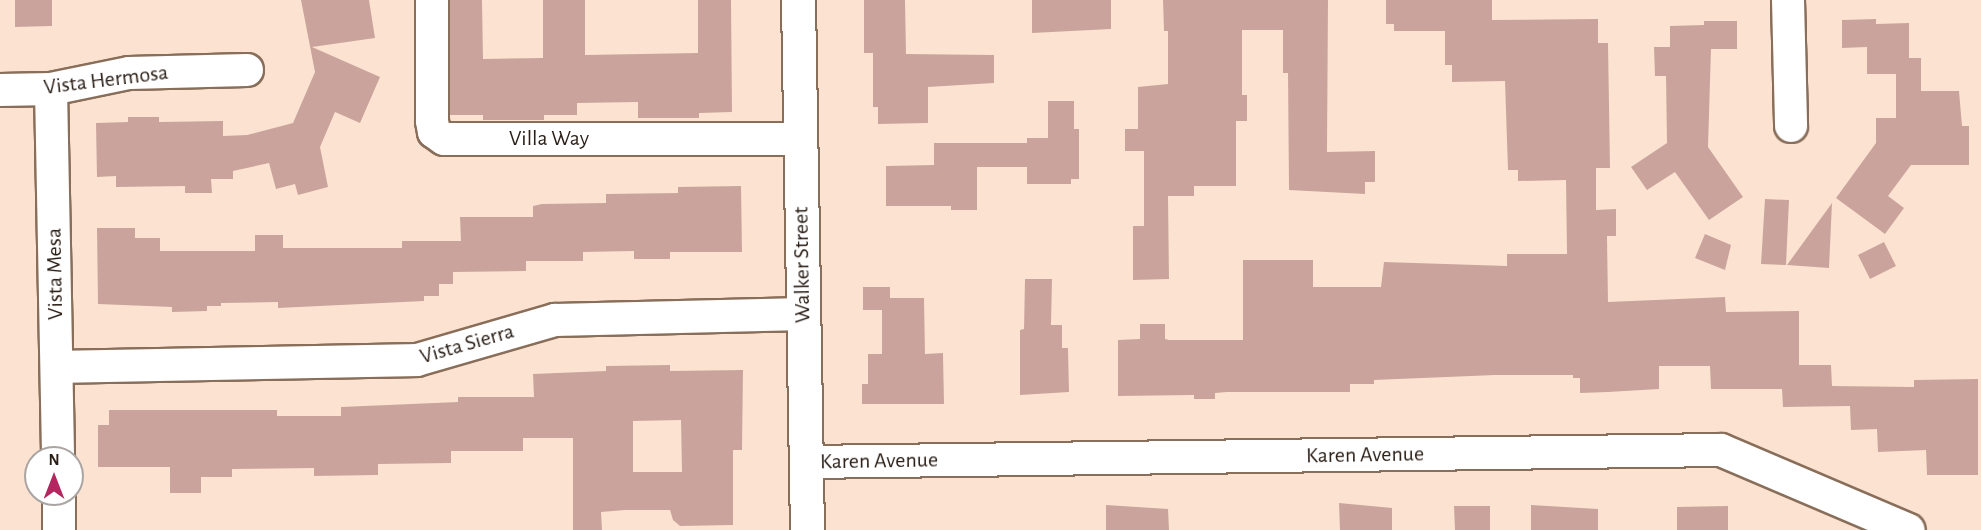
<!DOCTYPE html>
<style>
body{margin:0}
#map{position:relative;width:1981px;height:530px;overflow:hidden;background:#fce3d1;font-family:"Alegreya Sans",sans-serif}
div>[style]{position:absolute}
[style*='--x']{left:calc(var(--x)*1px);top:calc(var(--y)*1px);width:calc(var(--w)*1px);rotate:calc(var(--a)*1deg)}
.building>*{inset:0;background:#caa49c}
.roads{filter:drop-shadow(2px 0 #896e5a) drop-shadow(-2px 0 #896e5a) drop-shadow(0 2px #896e5a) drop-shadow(0 -2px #896e5a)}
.minor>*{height:32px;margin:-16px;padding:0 16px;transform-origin:16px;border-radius:16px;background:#fff}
.secondary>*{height:33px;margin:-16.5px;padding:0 16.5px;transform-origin:16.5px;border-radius:16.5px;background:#fff}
span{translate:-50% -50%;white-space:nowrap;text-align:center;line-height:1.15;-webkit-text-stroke:6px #fff;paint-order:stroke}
.street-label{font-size:22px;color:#2a1e16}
.north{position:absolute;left:24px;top:446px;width:60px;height:60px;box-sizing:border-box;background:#fff;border:2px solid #aaa5a2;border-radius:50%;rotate:0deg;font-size:16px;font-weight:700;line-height:24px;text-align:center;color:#2a1e16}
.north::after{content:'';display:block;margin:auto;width:21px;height:27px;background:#b3265f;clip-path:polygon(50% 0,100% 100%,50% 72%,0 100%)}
</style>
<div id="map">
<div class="building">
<i style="clip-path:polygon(15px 0,52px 0,52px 26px,15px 27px)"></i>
<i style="clip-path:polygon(301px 0,369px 0,375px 38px,312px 47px,380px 77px,360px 123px,335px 112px,320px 147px,328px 187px,298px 195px,295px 184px,276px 189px,269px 163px,233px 171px,233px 179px,211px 179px,212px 193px,185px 193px,185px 186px,116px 187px,116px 176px,97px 177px,96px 123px,128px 122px,128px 117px,159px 117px,159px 122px,223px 121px,223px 136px,247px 135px,293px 123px,315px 72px)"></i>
<i style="clip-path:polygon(450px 0,482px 0,483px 59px,543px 58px,543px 0,585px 0,585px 55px,698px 53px,698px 0,731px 0,732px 112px,699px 113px,699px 118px,638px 118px,638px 102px,577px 103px,577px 115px,544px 115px,544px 120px,483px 120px,483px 115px,450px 115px)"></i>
<i style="clip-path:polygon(864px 0,905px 0,906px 54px,994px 55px,994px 83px,928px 87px,928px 123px,878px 124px,878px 107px,873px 107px,873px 53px,864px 53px)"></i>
<i style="clip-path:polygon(1032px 0,1111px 0,1111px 29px,1032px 33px)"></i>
<i style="clip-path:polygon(1163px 0,1328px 0,1327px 152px,1375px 151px,1375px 182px,1365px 182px,1365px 194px,1289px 190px,1288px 73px,1283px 73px,1283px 30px,1242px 30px,1242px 95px,1247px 95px,1247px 121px,1236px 121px,1236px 186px,1194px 186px,1194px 196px,1168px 196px,1169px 279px,1133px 280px,1133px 226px,1144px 226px,1144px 151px,1125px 151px,1125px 129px,1138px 129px,1138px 87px,1168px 84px,1168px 31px,1164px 31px)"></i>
<i style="clip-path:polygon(1386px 0,1492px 0,1492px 20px,1598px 19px,1598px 43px,1608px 43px,1610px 168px,1596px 168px,1596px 210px,1616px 209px,1616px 236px,1607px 236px,1608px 302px,1725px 297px,1726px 312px,1799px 311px,1799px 365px,1831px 365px,1832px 386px,1914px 387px,1914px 380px,1978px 379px,1978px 475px,1927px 475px,1926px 450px,1878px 452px,1877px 429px,1851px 430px,1850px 406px,1783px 407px,1782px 389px,1711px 389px,1710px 366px,1659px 366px,1659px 389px,1608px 392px,1580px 393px,1580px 378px,1573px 378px,1573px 375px,1495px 375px,1374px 380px,1374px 384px,1350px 384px,1350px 392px,1227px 392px,1215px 393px,1215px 399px,1194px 399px,1194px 395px,1118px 396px,1118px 340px,1140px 339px,1140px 324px,1165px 324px,1165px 339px,1169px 340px,1243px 340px,1243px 260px,1313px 260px,1313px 287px,1381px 287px,1384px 262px,1507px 266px,1507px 254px,1567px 254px,1566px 180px,1518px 181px,1518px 170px,1508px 170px,1505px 81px,1452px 82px,1452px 65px,1445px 65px,1445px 31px,1394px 31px,1394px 24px,1386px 24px)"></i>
<i style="clip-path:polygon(1876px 19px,1876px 24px,1909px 23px,1909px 58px,1921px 58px,1921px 91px,1959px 91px,1962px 126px,1969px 126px,1969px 165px,1911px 165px,1888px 196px,1904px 208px,1885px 234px,1836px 198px,1876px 143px,1876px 118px,1896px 118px,1896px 74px,1867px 74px,1867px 47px,1842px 48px,1842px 20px)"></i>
<i style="clip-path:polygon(1704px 21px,1737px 21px,1737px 49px,1711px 49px,1708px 147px,1743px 197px,1709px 220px,1675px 172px,1647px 190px,1631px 167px,1667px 143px,1666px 76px,1655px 76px,1654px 47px,1670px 47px,1670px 26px,1704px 25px)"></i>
<i style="clip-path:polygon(1048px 101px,1074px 101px,1074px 129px,1079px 129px,1079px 179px,1071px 179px,1071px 184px,1027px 184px,1027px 167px,977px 167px,977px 210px,951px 210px,951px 206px,886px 206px,886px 166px,934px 165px,934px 143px,1027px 143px,1027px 138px,1048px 138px)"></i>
<i style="clip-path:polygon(741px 186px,742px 252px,670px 252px,670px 259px,634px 259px,634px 251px,583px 252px,583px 261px,526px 261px,526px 271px,453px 272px,453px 284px,439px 284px,439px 296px,424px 296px,424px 301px,278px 308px,278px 302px,221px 303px,221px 306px,207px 306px,207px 311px,172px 312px,172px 307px,98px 304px,97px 228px,135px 228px,135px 238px,160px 238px,160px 251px,255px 251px,255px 235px,283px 235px,283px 248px,402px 248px,402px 241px,461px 241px,460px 217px,533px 217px,533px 206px,542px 204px,606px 203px,606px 194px,678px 193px,678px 187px)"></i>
<i style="clip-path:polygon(1765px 199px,1789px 200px,1786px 265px,1761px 264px)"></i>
<i style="clip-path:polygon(1832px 203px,1829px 268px,1787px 265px)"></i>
<i style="clip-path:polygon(1705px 234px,1731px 245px,1725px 270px,1695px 258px)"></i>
<i style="clip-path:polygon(1884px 242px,1896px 266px,1870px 279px,1858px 255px)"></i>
<i style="clip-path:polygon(1025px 279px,1052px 279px,1051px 325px,1062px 325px,1062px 348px,1068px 348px,1069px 392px,1020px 395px,1020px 330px,1024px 329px)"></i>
<i style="clip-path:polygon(863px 287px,890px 287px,890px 298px,924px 298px,925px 354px,943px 353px,944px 404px,862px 404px,862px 384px,868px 384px,868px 354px,882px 354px,882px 310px,863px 310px)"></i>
<i style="clip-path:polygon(evenodd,670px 365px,670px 371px,743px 370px,742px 450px,733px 450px,733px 525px,680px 526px,673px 520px,670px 510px,625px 510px,601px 512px,602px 530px,573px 530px,573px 438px,523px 438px,523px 451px,451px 451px,451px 463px,378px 464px,378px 475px,314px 476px,314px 468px,232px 469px,232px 477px,201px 477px,201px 493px,170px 493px,170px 467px,98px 467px,98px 425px,109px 425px,109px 410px,277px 410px,277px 416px,341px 416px,341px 407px,458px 402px,458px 397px,534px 397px,533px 374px,606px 371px,606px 366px,670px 365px,681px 420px,682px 472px,633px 472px,633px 421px,681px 420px)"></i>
<i style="clip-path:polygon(1339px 503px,1392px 508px,1392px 530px,1340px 530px)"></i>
<i style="clip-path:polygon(1106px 505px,1168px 509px,1169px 530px,1106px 530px)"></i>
<i style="clip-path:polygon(1531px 505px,1598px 509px,1598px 530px,1531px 530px)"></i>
<i style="clip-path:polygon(1454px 506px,1490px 506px,1490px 530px,1455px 530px)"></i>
<i style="clip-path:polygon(1728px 506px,1728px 530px,1677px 530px,1677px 507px)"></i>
</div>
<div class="roads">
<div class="minor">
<i style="--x:432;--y:0;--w:121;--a:90"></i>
<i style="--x:432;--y:121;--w:11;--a:80"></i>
<i style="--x:434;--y:132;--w:12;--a:35"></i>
<i style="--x:444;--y:139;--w:355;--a:0"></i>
<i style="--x:1788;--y:0;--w:126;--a:88.6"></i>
<i style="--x:51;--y:89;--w:369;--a:88.9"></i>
<i style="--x:0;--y:90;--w:51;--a:-1.1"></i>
<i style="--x:51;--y:89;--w:80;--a:-11.6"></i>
<i style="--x:129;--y:73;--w:118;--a:-1.5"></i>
<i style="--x:57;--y:367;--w:360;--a:-1.1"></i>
<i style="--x:417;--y:360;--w:144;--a:-16.2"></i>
<i style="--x:555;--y:320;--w:249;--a:-1.4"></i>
<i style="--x:806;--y:462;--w:915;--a:-0.75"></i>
<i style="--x:1721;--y:450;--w:204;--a:23.1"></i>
<i style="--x:59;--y:494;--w:36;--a:90"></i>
</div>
<div class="secondary">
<i style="--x:798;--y:0;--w:530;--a:89.03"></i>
</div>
</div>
<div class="street-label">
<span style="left:106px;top:80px;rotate:-7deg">Vista Hermosa</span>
<span style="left:549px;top:139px">Villa Way</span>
<span style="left:802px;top:265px;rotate:-91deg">Walker Street</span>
<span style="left:55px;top:274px;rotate:-91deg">Vista Mesa</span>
<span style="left:467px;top:344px;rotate:-16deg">Vista Sierra</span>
<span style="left:1365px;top:455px;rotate:-1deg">Karen Avenue</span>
<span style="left:879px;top:461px;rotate:-1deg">Karen Avenue</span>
</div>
<div class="north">N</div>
</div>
